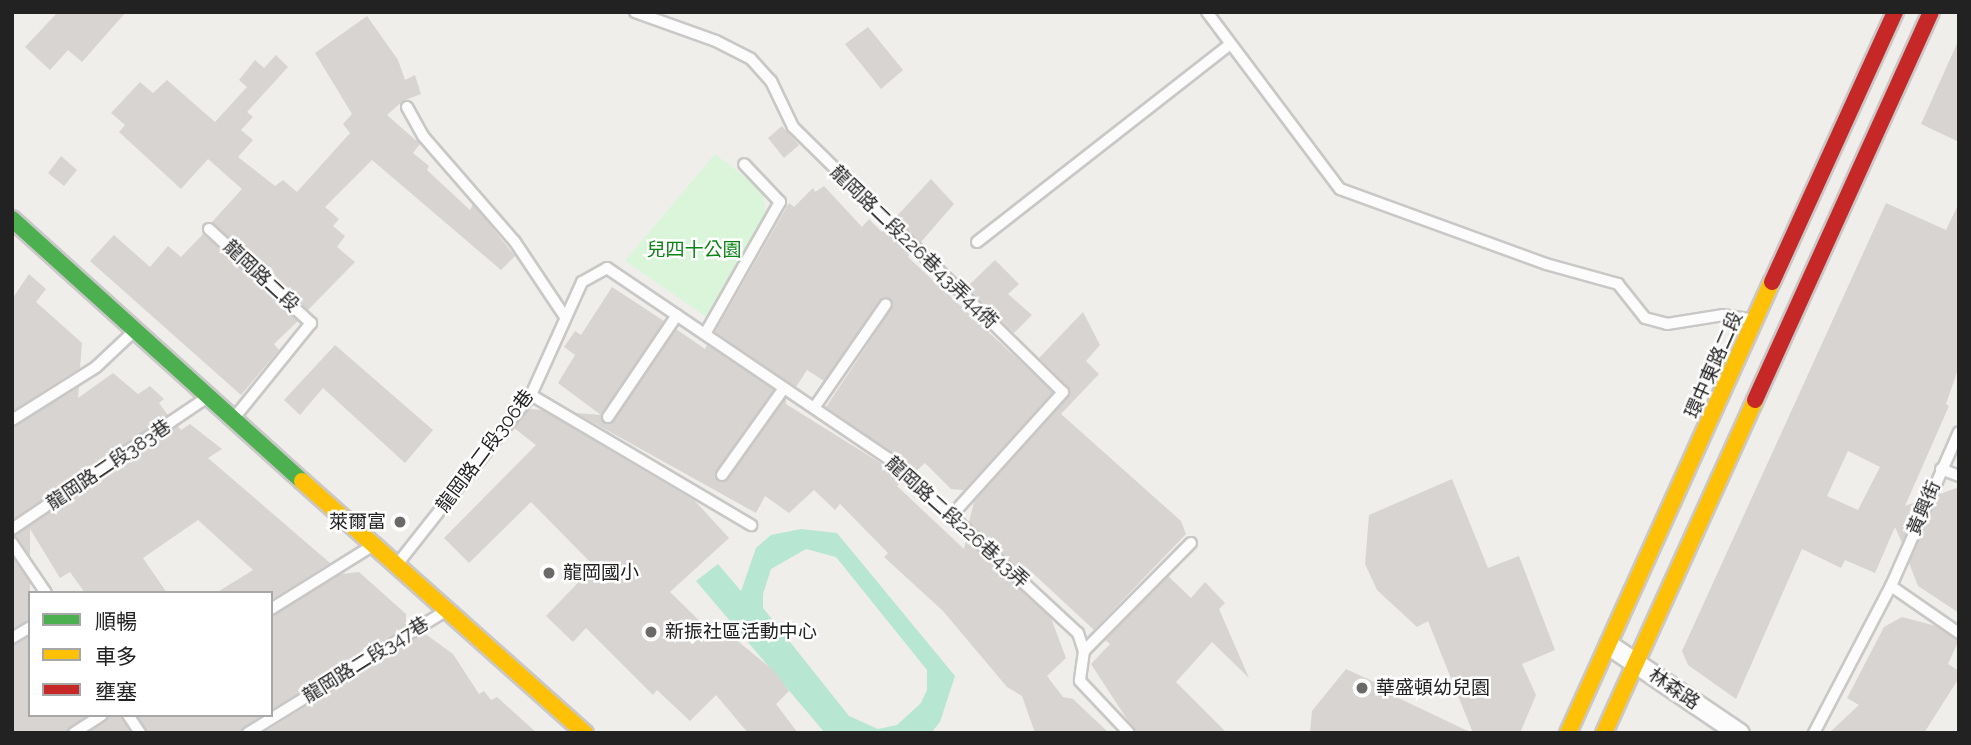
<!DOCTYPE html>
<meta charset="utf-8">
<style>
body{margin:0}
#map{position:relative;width:1971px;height:745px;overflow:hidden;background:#f0eeeb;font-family:Raleway,"Noto Sans TC",sans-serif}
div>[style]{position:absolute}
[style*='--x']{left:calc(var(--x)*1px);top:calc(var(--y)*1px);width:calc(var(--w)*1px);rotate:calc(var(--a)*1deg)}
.park>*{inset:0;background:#daf5da}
.pitch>*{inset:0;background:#b7e6d2}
.building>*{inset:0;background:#d7d4d2}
.roads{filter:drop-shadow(2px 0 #c9c8c7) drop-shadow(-2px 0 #c9c8c7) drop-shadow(0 2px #c9c8c7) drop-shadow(0 -2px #c9c8c7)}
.lane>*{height:10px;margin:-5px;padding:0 5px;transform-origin:5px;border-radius:5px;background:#fdfcfc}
.street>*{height:19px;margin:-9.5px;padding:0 9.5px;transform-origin:9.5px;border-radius:9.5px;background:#fdfcfc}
.fast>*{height:16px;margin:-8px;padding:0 8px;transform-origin:8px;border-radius:8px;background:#4caf50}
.slow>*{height:16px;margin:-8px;padding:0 8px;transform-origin:8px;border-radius:8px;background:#ffc107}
.jam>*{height:16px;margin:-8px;padding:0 8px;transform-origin:8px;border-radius:8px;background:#c62828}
.dots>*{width:19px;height:19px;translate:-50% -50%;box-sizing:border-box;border:4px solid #fff;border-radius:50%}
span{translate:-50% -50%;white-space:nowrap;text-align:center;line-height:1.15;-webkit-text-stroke:5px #fff;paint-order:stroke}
.street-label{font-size:19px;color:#222}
.park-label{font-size:19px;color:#0c8416}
.poi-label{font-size:19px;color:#222}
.right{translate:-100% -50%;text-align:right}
.left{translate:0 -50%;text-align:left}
.frame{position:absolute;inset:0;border:14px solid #222;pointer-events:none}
.legend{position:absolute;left:28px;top:591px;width:245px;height:126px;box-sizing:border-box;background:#fff;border:2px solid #a7a7a7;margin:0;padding:9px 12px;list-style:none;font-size:21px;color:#222}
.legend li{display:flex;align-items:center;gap:14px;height:35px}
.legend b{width:35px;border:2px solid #a7a7a7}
</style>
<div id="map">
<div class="park">
<i style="clip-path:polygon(715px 154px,762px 190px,766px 213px,708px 318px,625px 261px)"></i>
</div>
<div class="pitch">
<i style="clip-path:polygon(evenodd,801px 529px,837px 533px,955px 676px,940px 722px,931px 733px,825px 733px,696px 581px,718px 564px,741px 591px,756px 548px,771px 535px,801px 529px,806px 549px,836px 557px,927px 670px,927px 690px,921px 703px,897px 725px,878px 729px,849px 716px,763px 608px,763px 594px,771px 569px,806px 549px)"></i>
</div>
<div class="building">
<i style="clip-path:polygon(58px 12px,126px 12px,82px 62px,68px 50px,50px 70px,25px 47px)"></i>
<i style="clip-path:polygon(367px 16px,398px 60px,405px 80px,415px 75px,421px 94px,403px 101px,387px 115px,420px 144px,413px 153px,429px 166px,427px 170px,470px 210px,473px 204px,515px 256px,501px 270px,372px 160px,325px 207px,339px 219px,333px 226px,345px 236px,337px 247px,355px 262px,308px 310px,212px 222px,242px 189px,208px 159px,181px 189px,119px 132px,125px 125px,111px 113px,140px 82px,153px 93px,167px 80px,215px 122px,247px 87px,239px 80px,255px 60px,264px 68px,276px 55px,288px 67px,247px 112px,253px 117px,241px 130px,253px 140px,238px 157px,275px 186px,283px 180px,297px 192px,350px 133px,343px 124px,352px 114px,315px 53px)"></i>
<i style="clip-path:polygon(868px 27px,903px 70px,881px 89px,845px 44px)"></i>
<i style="clip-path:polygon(1959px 39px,1959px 142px,1921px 124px)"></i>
<i style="clip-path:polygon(782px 126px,799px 145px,784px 158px,768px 138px)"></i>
<i style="clip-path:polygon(61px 156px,77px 170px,64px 186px,48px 173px)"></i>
<i style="clip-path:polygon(931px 179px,954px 204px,921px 242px,896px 217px)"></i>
<i style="clip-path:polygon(824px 186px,862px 227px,869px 219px,882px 232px,886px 228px,911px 253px,908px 257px,1053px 392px,964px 490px,951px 489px,925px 463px,915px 472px,826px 407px,892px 308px,890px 298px,880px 300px,824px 381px,807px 370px,796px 387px,715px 332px,789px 203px,794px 207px,813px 188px,815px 192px)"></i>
<i style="clip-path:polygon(evenodd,1886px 203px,1946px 230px,1959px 203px,1959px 366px,1946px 404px,1949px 406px,1905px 506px,1921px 500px,1902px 543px,1895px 527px,1875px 573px,1845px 560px,1841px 568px,1802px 549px,1736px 699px,1688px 665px,1682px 651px,1886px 203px,1848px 451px,1880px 467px,1858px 510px,1827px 496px,1848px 451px)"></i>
<i style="clip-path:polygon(203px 234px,298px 321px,274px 344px,279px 350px,241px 395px,90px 261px,114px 235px,150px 267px,168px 246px,181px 257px)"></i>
<i style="clip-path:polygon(995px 260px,1019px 284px,1008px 294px,1032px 315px,1014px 333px,967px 287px)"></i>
<i style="clip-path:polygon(29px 274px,46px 289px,36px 302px,82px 343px,80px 368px,12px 411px,12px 299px)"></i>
<i style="clip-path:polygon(612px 287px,664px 321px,602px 413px,603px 423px,614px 421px,676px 329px,705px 349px,707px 345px,774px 390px,716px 471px,717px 481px,728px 479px,786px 398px,786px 404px,887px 467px,903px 481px,897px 486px,964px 549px,966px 539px,1051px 618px,1066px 658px,1047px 676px,1063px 697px,1073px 699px,1109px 733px,1035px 733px,1022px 696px,1007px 687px,943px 611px,884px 557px,888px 553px,840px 504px,835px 510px,814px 490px,789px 513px,765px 496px,756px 513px,576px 413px,601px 415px,558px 383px,575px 355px,564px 347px,575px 331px,581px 335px)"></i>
<i style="clip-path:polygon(1083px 312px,1100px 345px,1086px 361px,1099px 374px,1061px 414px,1181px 521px,1186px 534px,1094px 630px,1024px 565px,1032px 580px,969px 522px,974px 502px,1069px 396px,1068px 387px,1039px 358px)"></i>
<i style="clip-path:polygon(335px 345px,433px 430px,405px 463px,323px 388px,300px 415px,284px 400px)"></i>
<i style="clip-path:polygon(113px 373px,138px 394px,150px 386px,164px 399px,159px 403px,168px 415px,12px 520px,12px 427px,79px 387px,78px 398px)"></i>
<i style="clip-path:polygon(529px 409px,542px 410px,695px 501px,729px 538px,670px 592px,716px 637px,723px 629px,774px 671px,789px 691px,776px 704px,798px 733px,748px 733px,716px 695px,690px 721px,657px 690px,653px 695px,586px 628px,573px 642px,546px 616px,594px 566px,531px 502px,469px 563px,444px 538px,536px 445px,514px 428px)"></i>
<i style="clip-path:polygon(190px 424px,222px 449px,208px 458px,330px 563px,271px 600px,271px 593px,216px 593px,253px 570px,198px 520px,143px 558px,167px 593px,85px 593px,70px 572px,60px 578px,30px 529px,30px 556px,14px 536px,178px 426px,181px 430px)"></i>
<i style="clip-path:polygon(1452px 479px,1488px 568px,1519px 556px,1555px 650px,1522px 664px,1536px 695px,1520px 733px,1473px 733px,1428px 621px,1417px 627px,1377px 590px,1365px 564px,1369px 515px)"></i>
<i style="clip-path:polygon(1959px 487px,1959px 613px,1918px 586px,1909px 563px,1940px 494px)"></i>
<i style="clip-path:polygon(12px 557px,30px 582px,30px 620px,12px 629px)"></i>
<i style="clip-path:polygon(359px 572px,406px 614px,406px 626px,271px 710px,271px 616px,341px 574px)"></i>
<i style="clip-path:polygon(1168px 576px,1191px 598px,1205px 582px,1225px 603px,1219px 609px,1249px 678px,1212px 642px,1176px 682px,1227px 733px,1136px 733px,1091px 664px,1110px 644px,1105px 640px)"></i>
<i style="clip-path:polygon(1902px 617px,1936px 626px,1959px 640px,1948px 664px,1959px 671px,1959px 678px,1924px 733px,1829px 733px,1859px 705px,1847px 698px,1884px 627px)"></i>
<i style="clip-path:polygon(424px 633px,453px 654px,479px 694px,484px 691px,491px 700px,497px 697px,537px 733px,263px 733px)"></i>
<i style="clip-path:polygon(30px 636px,30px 715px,88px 715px,67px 733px,12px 733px,12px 645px)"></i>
<i style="clip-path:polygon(1346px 669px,1390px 689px,1388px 693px,1472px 733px,1310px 733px,1312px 711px)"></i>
<i style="clip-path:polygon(109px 715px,121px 715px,131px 733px,88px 733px)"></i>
<i style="clip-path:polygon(137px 715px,263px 715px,241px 733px,147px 733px)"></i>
</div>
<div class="roads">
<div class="lane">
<i style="--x:635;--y:12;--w:86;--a:19.7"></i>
<i style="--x:716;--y:41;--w:39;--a:27"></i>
<i style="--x:751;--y:59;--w:30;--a:48"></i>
<i style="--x:771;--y:81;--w:51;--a:64.4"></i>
<i style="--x:793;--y:127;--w:378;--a:44.5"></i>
<i style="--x:1063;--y:392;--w:167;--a:132.1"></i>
<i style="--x:1207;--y:12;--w:221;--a:53.1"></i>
<i style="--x:1340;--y:189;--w:219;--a:20"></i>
<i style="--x:1546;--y:264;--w:75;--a:15.5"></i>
<i style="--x:1618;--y:284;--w:43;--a:51.5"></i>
<i style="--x:1645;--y:318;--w:23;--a:15"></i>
<i style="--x:1667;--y:324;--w:57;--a:-9.1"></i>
<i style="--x:1723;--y:315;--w:30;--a:9"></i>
<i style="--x:407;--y:107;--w:33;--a:61"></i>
<i style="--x:423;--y:136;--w:140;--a:49"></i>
<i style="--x:515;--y:242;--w:90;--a:56.3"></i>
<i style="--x:209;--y:229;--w:139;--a:42.7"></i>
<i style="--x:311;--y:323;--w:122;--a:129"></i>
<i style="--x:977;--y:242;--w:321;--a:-38"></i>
<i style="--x:705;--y:334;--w:152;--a:-60.4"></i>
<i style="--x:780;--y:202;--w:52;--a:-133.5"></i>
<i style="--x:531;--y:395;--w:256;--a:30.6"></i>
<i style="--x:814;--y:408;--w:126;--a:-55.3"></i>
<i style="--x:608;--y:417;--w:123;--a:-55.9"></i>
<i style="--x:12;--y:420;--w:99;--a:-32.2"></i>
<i style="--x:96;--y:367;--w:48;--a:-43.3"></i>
<i style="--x:1941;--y:469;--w:19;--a:21"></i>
<i style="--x:722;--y:475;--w:107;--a:-54.5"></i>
<i style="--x:12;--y:529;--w:229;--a:-34"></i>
<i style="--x:12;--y:543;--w:60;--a:55.8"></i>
<i style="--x:399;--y:562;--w:213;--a:-51.7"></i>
<i style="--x:531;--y:395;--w:124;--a:-65.7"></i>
<i style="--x:582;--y:282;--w:29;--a:-29"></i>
<i style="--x:607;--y:268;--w:344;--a:34.1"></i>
<i style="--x:892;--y:461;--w:253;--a:42.8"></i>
<i style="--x:1078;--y:633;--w:19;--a:72"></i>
<i style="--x:1084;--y:651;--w:30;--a:98"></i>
<i style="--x:1080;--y:681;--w:71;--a:46.7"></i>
<i style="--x:1891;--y:586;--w:83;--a:34.7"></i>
<i style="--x:271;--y:609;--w:119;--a:-32"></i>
<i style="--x:12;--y:638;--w:21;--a:-31"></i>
<i style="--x:1084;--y:651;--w:152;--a:-45.3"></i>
<i style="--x:128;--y:715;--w:22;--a:56"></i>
<i style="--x:74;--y:733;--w:33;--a:-33"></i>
<i style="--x:248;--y:733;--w:234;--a:-31.7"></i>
<i style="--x:1814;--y:733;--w:166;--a:-62.4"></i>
<i style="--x:1891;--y:586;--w:168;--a:-66.2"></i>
</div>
<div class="street">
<i style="--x:1609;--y:645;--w:157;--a:34.1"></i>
</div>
<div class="fast">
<i style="--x:12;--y:219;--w:391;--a:42.1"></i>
</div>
<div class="slow">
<i style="--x:302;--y:481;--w:379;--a:41.7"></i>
<i style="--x:1568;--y:733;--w:495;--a:-65.7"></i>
<i style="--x:1604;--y:733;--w:366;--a:-65.6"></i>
</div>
<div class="jam">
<i style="--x:1772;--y:282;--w:297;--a:-65.5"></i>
<i style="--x:1755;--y:400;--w:426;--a:-65.6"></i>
</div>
</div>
<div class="dots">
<i style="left:400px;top:522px;background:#6a6968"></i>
<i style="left:549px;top:573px;background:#6a6968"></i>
<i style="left:651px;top:632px;background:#6a6968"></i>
<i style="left:1362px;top:688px;background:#6a6968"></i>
</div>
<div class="street-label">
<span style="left:914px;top:247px;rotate:44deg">龍岡路二段226巷43弄44衖</span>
<span style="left:261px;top:276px;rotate:43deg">龍岡路二段</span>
<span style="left:1714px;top:365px;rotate:-66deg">環中東路二段</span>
<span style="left:485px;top:451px;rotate:-53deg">龍岡路二段306巷</span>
<span style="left:109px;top:465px;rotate:-34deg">龍岡路二段383巷</span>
<span style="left:1924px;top:508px;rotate:-67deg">黃興街</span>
<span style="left:957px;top:522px;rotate:42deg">龍岡路二段226巷43弄</span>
<span style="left:366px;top:660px;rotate:-32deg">龍岡路二段347巷</span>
<span style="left:1674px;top:689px;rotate:34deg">林森路</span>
</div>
<div class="park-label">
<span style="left:694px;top:250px">兒四十公園</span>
</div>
<div class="poi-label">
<span class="right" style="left:386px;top:522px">萊爾富</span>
<span class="left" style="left:563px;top:573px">龍岡國小</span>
<span class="left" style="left:665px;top:632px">新振社區活動中心</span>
<span class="left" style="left:1376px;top:688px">華盛頓幼兒園</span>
</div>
<div class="frame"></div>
<ul class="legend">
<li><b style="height:9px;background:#4caf50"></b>順暢</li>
<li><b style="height:9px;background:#ffc107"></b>車多</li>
<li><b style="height:9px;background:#c62828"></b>壅塞</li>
</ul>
</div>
